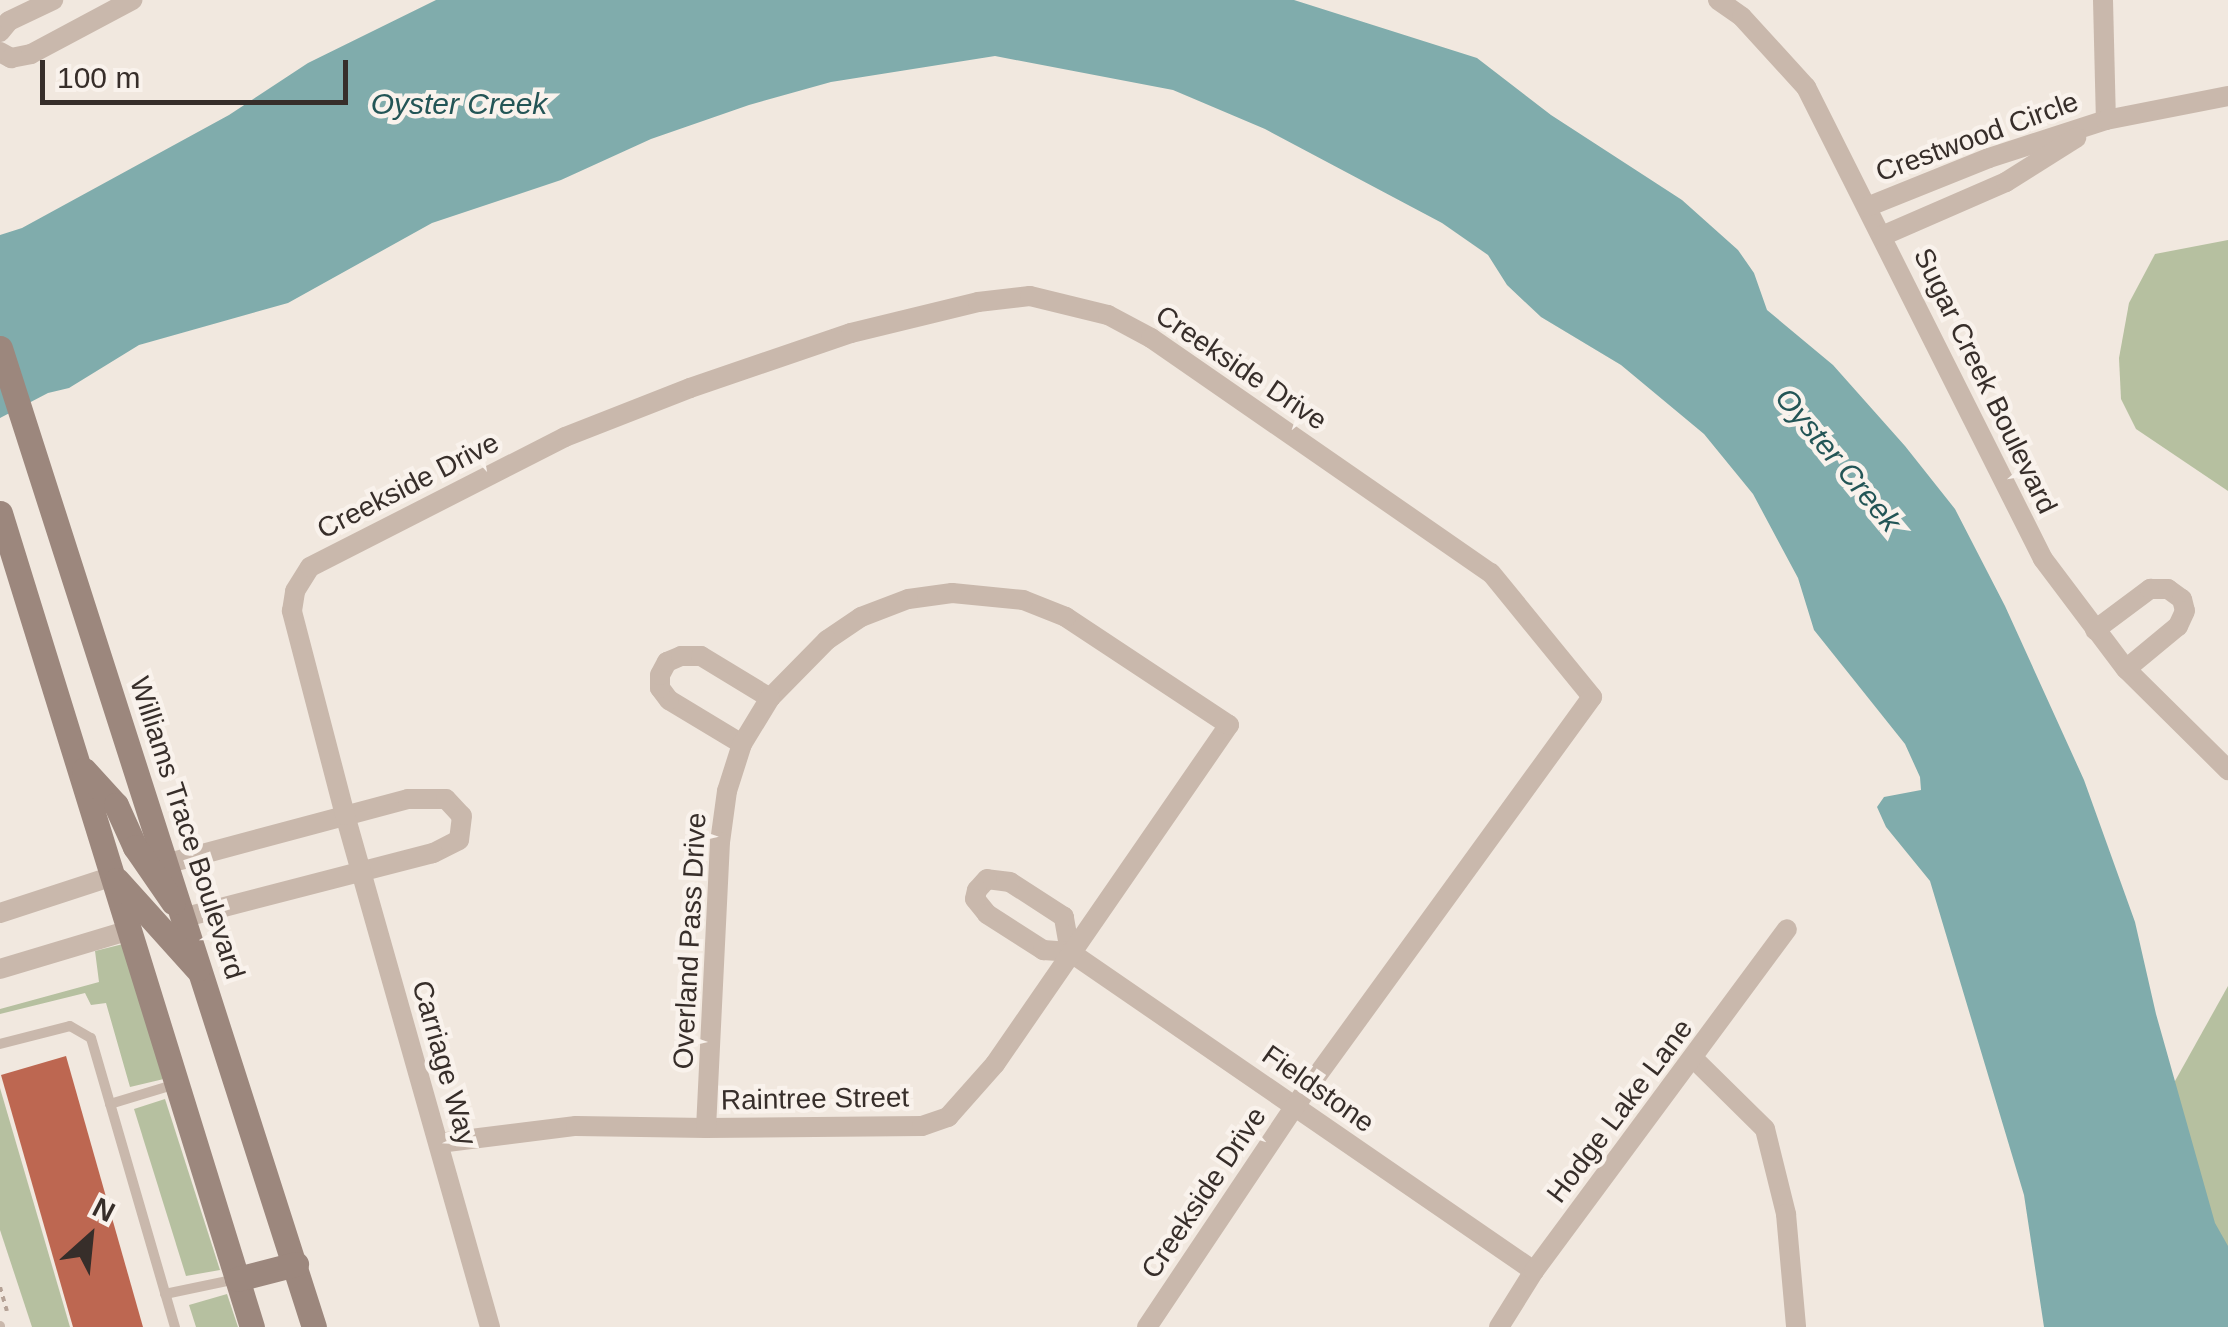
<!DOCTYPE html>
<style>
body{margin:0}
#map{position:relative;width:2228px;height:1327px;overflow:hidden;background:#f1e8df;font-family:Helvetica,sans-serif}
div>[style]{position:absolute}
[style*='--x']{left:calc(var(--x)*1px);top:calc(var(--y)*1px);width:calc(var(--w)*1px);rotate:calc(var(--a)*1deg)}
.green>*{inset:0;background:#b6c0a0}
.water>*{inset:0;background:#80acac}
.building>*{inset:0;background:#bd6751}
.path>*{height:4px;margin-top:-2px;transform-origin:0;background:repeating-linear-gradient(90deg,#b5a296 0 5px,transparent 0 10px)}
.lane>*{height:10px;margin:-5px;padding:0 5px;transform-origin:5px;border-radius:5px;background:#c9b8ac}
.street>*{height:20px;margin:-10px;padding:0 10px;transform-origin:10px;border-radius:10px;background:#c9b8ac}
.secondary>*{height:25px;margin:-12.5px;padding:0 12.5px;transform-origin:12.5px;border-radius:12.5px;background:#9c877d}
span{translate:-50% -50%;white-space:nowrap;text-align:center;line-height:1.15;-webkit-text-stroke:9px #f9f2ec;paint-order:stroke}
.street-label{font-size:28px;color:#372e2a}
.water-label{font-size:30px;color:#235556;font-style:italic}
.north{position:absolute;left:40px;top:1187px;width:100px;height:100px;-webkit-text-stroke:8px #f9f2ec;paint-order:stroke;rotate:27deg;font-size:28px;font-weight:700;line-height:40px;text-align:center;color:#372e2a}
.north::after{content:'';display:block;margin:auto;width:35px;height:45px;background:#372e2a;clip-path:polygon(50% 0,100% 100%,50% 72%,0 100%)}
.scale{position:absolute;left:40px;top:60px;width:308px;height:45px;box-sizing:border-box;border:5px solid #372e2a;border-top:0;padding-left:12px;font-size:30px;line-height:35px;white-space:nowrap;color:#372e2a;-webkit-text-stroke:8px #f9f2ec;paint-order:stroke}
</style>
<div id="map">
<div class="green">
<i style="clip-path:polygon(2228px 240px,2228px 491px,2136px 429px,2121px 399px,2119px 358px,2129px 303px,2155px 254px)"></i>
<i style="clip-path:polygon(123px 944px,168px 1078px,130px 1087px,106px 1003px,91px 1005px,85px 993px,0 1014px,0 1009px,99px 982px,95px 951px)"></i>
<i style="clip-path:polygon(2228px 986px,2228px 1255px,2214px 1238px,2170px 1090px)"></i>
<i style="clip-path:polygon(0 1088px,70px 1327px,32px 1327px,0 1230px)"></i>
<i style="clip-path:polygon(165px 1099px,220px 1270px,186px 1276px,134px 1109px)"></i>
<i style="clip-path:polygon(227px 1294px,238px 1327px,196px 1327px,189px 1305px)"></i>
</div>
<div class="water">
<i style="clip-path:polygon(436px 0,1294px 0,1477px 58px,1551px 115px,1682px 200px,1738px 250px,1754px 273px,1767px 310px,1833px 365px,1905px 446px,1955px 509px,2005px 606px,2084px 780px,2135px 922px,2156px 1014px,2215px 1223px,2228px 1246px,2228px 1327px,2044px 1327px,2024px 1195px,1930px 881px,1886px 827px,1877px 807px,1884px 797px,1921px 790px,1920px 777px,1905px 744px,1814px 630px,1798px 578px,1753px 494px,1704px 434px,1621px 365px,1541px 317px,1507px 285px,1488px 255px,1442px 223px,1265px 129px,1173px 90px,995px 56px,831px 82px,749px 105px,651px 139px,561px 180px,432px 223px,288px 303px,139px 345px,69px 388px,48px 393px,0 418px,0 235px,22px 228px,229px 115px,308px 63px)"></i>
</div>
<div class="building">
<i style="clip-path:polygon(66px 1056px,143px 1327px,73px 1327px,1px 1075px)"></i>
</div>
<div class="path">
<i style="--x:0;--y:1287;--w:25;--a:74"></i>
</div>
<div class="lane">
<i style="--x:0;--y:1044;--w:72;--a:-14.4"></i>
<i style="--x:70;--y:1026;--w:24;--a:30"></i>
<i style="--x:91;--y:1038;--w:301;--a:73.8"></i>
<i style="--x:110;--y:1104;--w:69;--a:-16.9"></i>
<i style="--x:165;--y:1294;--w:74;--a:-11.8"></i>
<i style="--x:0;--y:1326;--w:1;--a:90"></i>
</div>
<div class="street">
<i style="--x:1718;--y:0;--w:29;--a:35"></i>
<i style="--x:1742;--y:17;--w:95;--a:47.6"></i>
<i style="--x:1806;--y:87;--w:528;--a:63.34"></i>
<i style="--x:2043;--y:559;--w:138;--a:53"></i>
<i style="--x:2126;--y:669;--w:144;--a:44.7"></i>
<i style="--x:2103;--y:0;--w:120;--a:88.6"></i>
<i style="--x:0;--y:32;--w:14;--a:-51"></i>
<i style="--x:9;--y:21;--w:49;--a:-25.5"></i>
<i style="--x:0;--y:52;--w:13;--a:29"></i>
<i style="--x:11;--y:58;--w:20;--a:-11"></i>
<i style="--x:31;--y:54;--w:115;--a:-28.1"></i>
<i style="--x:1867;--y:207;--w:131;--a:-21.9"></i>
<i style="--x:1989;--y:158;--w:123;--a:-18"></i>
<i style="--x:2106;--y:120;--w:124;--a:-11.1"></i>
<i style="--x:1882;--y:236;--w:135;--a:-23.5"></i>
<i style="--x:2006;--y:182;--w:83;--a:-32.2"></i>
<i style="--x:2095;--y:630;--w:69;--a:-36.7"></i>
<i style="--x:2150;--y:589;--w:18;--a:0"></i>
<i style="--x:2168;--y:589;--w:17;--a:36"></i>
<i style="--x:2182;--y:599;--w:12;--a:76"></i>
<i style="--x:2185;--y:611;--w:17;--a:115"></i>
<i style="--x:2178;--y:626;--w:67;--a:140.4"></i>
<i style="--x:742;--y:744;--w:85;--a:-148.9"></i>
<i style="--x:669;--y:700;--w:15;--a:-127"></i>
<i style="--x:660;--y:688;--w:13;--a:-90"></i>
<i style="--x:660;--y:675;--w:15;--a:-62"></i>
<i style="--x:667;--y:662;--w:15;--a:-23"></i>
<i style="--x:681;--y:656;--w:20;--a:0"></i>
<i style="--x:701;--y:656;--w:81;--a:31.3"></i>
<i style="--x:169;--y:863;--w:247;--a:-15"></i>
<i style="--x:408;--y:799;--w:38;--a:0"></i>
<i style="--x:446;--y:799;--w:23;--a:47"></i>
<i style="--x:462;--y:816;--w:24;--a:97"></i>
<i style="--x:459;--y:840;--w:29;--a:153"></i>
<i style="--x:433;--y:853;--w:255;--a:165.5"></i>
<i style="--x:0;--y:913;--w:119;--a:-18.1"></i>
<i style="--x:1070;--y:952;--w:36;--a:-100"></i>
<i style="--x:1064;--y:917;--w:64;--a:-147.1"></i>
<i style="--x:1010;--y:882;--w:23;--a:-173"></i>
<i style="--x:987;--y:879;--w:15;--a:132"></i>
<i style="--x:977;--y:890;--w:9;--a:103"></i>
<i style="--x:975;--y:899;--w:19;--a:51"></i>
<i style="--x:987;--y:914;--w:67;--a:32.7"></i>
<i style="--x:1043;--y:950;--w:27;--a:4"></i>
<i style="--x:1070;--y:952;--w:563;--a:34.51"></i>
<i style="--x:0;--y:969;--w:136;--a:-16.7"></i>
<i style="--x:1693;--y:1058;--w:101;--a:44.6"></i>
<i style="--x:1765;--y:1129;--w:88;--a:76.1"></i>
<i style="--x:1786;--y:1214;--w:113;--a:84.9"></i>
<i style="--x:439;--y:1143;--w:138;--a:-7.1"></i>
<i style="--x:576;--y:1126;--w:130;--a:0.9"></i>
<i style="--x:706;--y:1128;--w:216;--a:-0.5"></i>
<i style="--x:922;--y:1126;--w:28;--a:-19"></i>
<i style="--x:948;--y:1117;--w:71;--a:-48.4"></i>
<i style="--x:995;--y:1064;--w:412;--a:-55.4"></i>
<i style="--x:1229;--y:725;--w:196;--a:-146.5"></i>
<i style="--x:1066;--y:617;--w:46;--a:-158.4"></i>
<i style="--x:1023;--y:600;--w:71;--a:-174.4"></i>
<i style="--x:952;--y:593;--w:44;--a:172.2"></i>
<i style="--x:908;--y:599;--w:50;--a:159"></i>
<i style="--x:861;--y:617;--w:41;--a:145.9"></i>
<i style="--x:827;--y:640;--w:81;--a:134.5"></i>
<i style="--x:770;--y:698;--w:54;--a:121.3"></i>
<i style="--x:742;--y:744;--w:49;--a:107.7"></i>
<i style="--x:727;--y:791;--w:51;--a:97.8"></i>
<i style="--x:720;--y:842;--w:286;--a:92.8"></i>
<i style="--x:490;--y:1327;--w:532;--a:-105.81"></i>
<i style="--x:345;--y:815;--w:211;--a:-104.6"></i>
<i style="--x:292;--y:611;--w:20;--a:-81"></i>
<i style="--x:295;--y:591;--w:28;--a:-58"></i>
<i style="--x:310;--y:567;--w:286;--a:-27"></i>
<i style="--x:565;--y:437;--w:134;--a:-21.4"></i>
<i style="--x:690;--y:388;--w:170;--a:-18.9"></i>
<i style="--x:851;--y:333;--w:131;--a:-13.7"></i>
<i style="--x:978;--y:302;--w:52;--a:-6.6"></i>
<i style="--x:1030;--y:296;--w:80;--a:13.7"></i>
<i style="--x:1108;--y:315;--w:49;--a:28.1"></i>
<i style="--x:1151;--y:338;--w:413;--a:34.7"></i>
<i style="--x:1491;--y:573;--w:160;--a:50.8"></i>
<i style="--x:1592;--y:697;--w:505;--a:125.99"></i>
<i style="--x:1295;--y:1106;--w:266;--a:123.8"></i>
<i style="--x:1499;--y:1327;--w:66;--a:-58"></i>
<i style="--x:1534;--y:1271;--w:425;--a:-53.5"></i>
</div>
<div class="secondary">
<i style="--x:0;--y:348;--w:1028;--a:72.22"></i>
<i style="--x:0;--y:513;--w:852;--a:72.8"></i>
<i style="--x:84;--y:770;--w:47;--a:47.6"></i>
<i style="--x:116;--y:805;--w:46;--a:65.7"></i>
<i style="--x:135;--y:847;--w:67;--a:55.4"></i>
<i style="--x:117;--y:880;--w:120;--a:48"></i>
<i style="--x:237;--y:1279;--w:61;--a:-14.3"></i>
</div>
<div class="street-label">
<span style="left:1977px;top:137px;rotate:-20deg">Crestwood Circle</span>
<span style="left:1241px;top:368px;rotate:34deg">Creekside Drive</span>
<span style="left:1985px;top:381px;rotate:64deg">Sugar Creek Boulevard</span>
<span style="left:408px;top:486px;rotate:-27deg">Creekside Drive</span>
<span style="left:187px;top:828px;rotate:72deg">Williams Trace Boulevard</span>
<span style="left:690px;top:941px;rotate:-87deg">Overland Pass Drive</span>
<span style="left:444px;top:1063px;rotate:74deg">Carriage Way</span>
<span style="left:1318px;top:1089px;rotate:35deg">Fieldstone</span>
<span style="left:815px;top:1099px;rotate:-1deg">Raintree Street</span>
<span style="left:1620px;top:1111px;rotate:-53deg">Hodge Lake Lane</span>
<span style="left:1204px;top:1193px;rotate:-56deg">Creekside Drive</span>
</div>
<div class="water-label">
<span style="left:459px;top:104px">Oyster Creek</span>
<span style="left:1838px;top:460px;rotate:50deg">Oyster Creek</span>
</div>
<div class="north">N</div>
<div class="scale">100 m</div>
</div>
